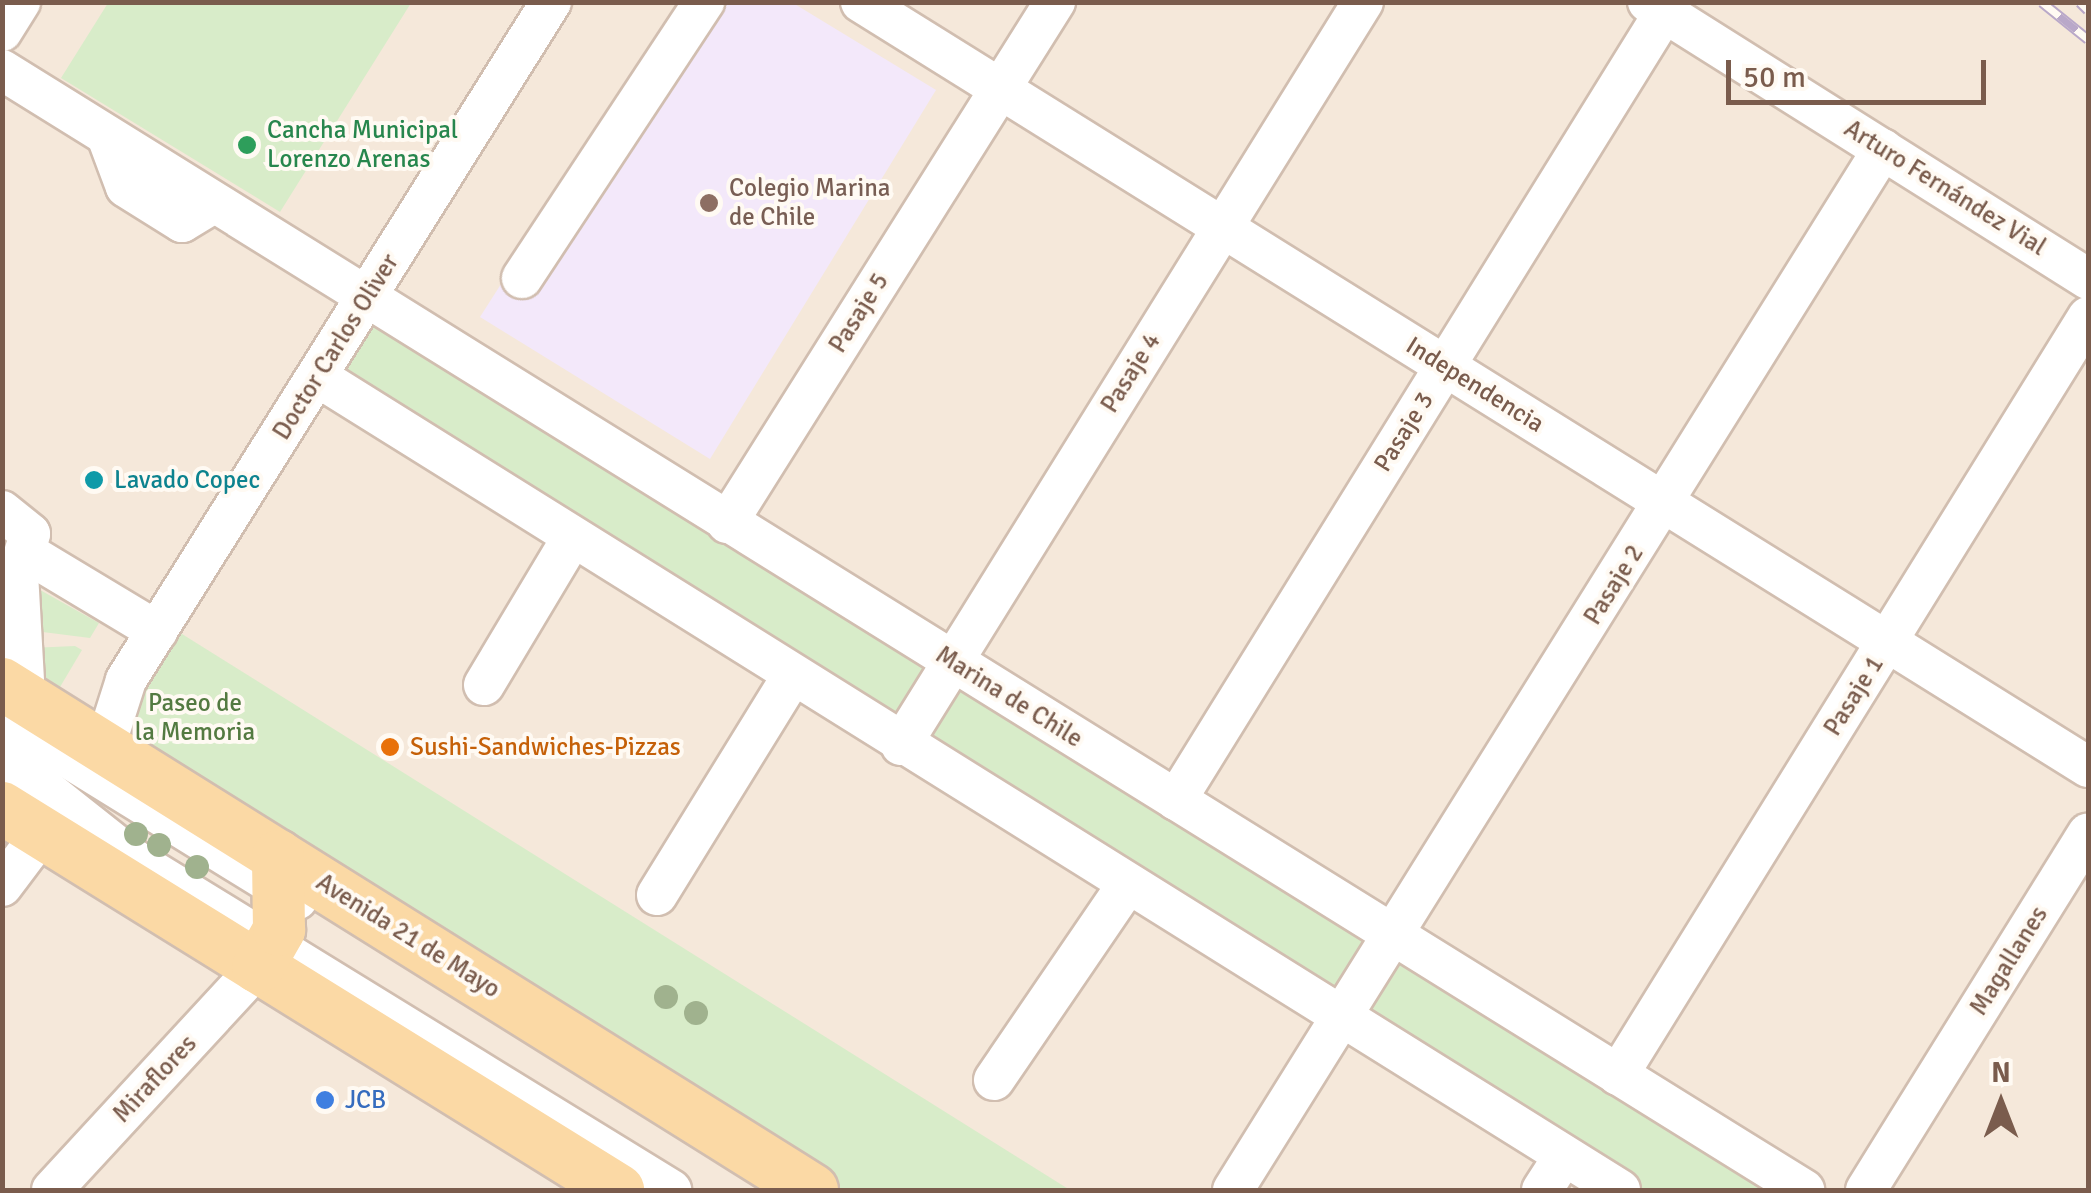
<!DOCTYPE html>
<meta charset="utf-8">
<style>
body{margin:0}
#map{position:relative;width:2091px;height:1193px;overflow:hidden;background:#fdf6ec;font-family:Signika,sans-serif}
div>[style]{position:absolute}
[style*='--x']{left:calc(var(--x)*1px);top:calc(var(--y)*1px);width:calc(var(--w)*1px);rotate:calc(var(--a)*1deg)}
.residential>*{inset:0;background:#f5e8da}
.education>*{inset:0;background:#f3e8fa}
.green>*{inset:0;background:#d8ecc9}
.roads{filter:drop-shadow(2px 0 #d1beb0) drop-shadow(-2px 0 #d1beb0) drop-shadow(0 2px #d1beb0) drop-shadow(0 -2px #d1beb0)}
.minor>*{height:40px;margin:-20px;padding:0 20px;transform-origin:20px;border-radius:20px;background:#fff}
.major>*{height:52px;margin:-26px;padding:0 26px;transform-origin:26px;border-radius:26px;background:#fbd9a5}
.rail>*{height:11px;margin-top:-5.5px;transform-origin:0;background:repeating-linear-gradient(90deg,#fffaf3 0 22px,#b9a8c9 0 44px);box-sizing:border-box;border-block:2px solid #b9a8c9}
.trees>*{width:24px;height:24px;margin:-12px;border-radius:50%;background:#a0b28e}
.dots>*{width:28px;height:28px;translate:-50% -50%;box-sizing:border-box;border:5px solid #fffaf3;border-radius:50%}
span{translate:-50% -50%;white-space:nowrap;text-align:center;line-height:1.15;-webkit-text-stroke:8px #fffaf3;paint-order:stroke}
.leisure-label{font-size:25px;color:#27864d}
.left{translate:0 -50%;text-align:left}
.street-label{font-size:25px;color:#7a5c4d}
.education-label{font-size:25px;color:#785e54}
.culture-label{font-size:25px;color:#0d838f}
.park-label{font-size:25px;color:#537a41}
.food-label{font-size:25px;color:#c56008}
.shop-label{font-size:25px;color:#366cbe}
.frame{position:absolute;inset:0;border:5px solid #7a5c4d;pointer-events:none}
.north{position:absolute;left:1951px;top:1053px;width:100px;height:100px;-webkit-text-stroke:8px #fffaf3;paint-order:stroke;rotate:0deg;font-size:28px;font-weight:700;line-height:40px;text-align:center;color:#7a5c4d}
.north::after{content:'';display:block;margin:auto;width:35px;height:45px;background:#7a5c4d;clip-path:polygon(50% 0,100% 100%,50% 72%,0 100%)}
.scale{position:absolute;left:1726px;top:60px;width:260px;height:45px;box-sizing:border-box;border:5px solid #7a5c4d;border-top:0;padding-left:12px;font-size:30px;line-height:35px;white-space:nowrap;color:#7a5c4d;-webkit-text-stroke:8px #fffaf3;paint-order:stroke}
</style>
<div id="map">
<div class="residential">
<i style="clip-path:polygon(3px 3px,2088px 3px,2088px 1190px,3px 1190px)"></i>
</div>
<div class="education">
<i style="clip-path:polygon(680px 3px,793px 3px,936px 90px,710px 459px,480px 317px)"></i>
</div>
<div class="green">
<i style="clip-path:polygon(108px 3px,108px 2px,411px 3px,280px 212px,61px 78px)"></i>
<i style="clip-path:polygon(371px 321px,1772px 1190px,1641px 1190px,333px 379px)"></i>
<i style="clip-path:polygon(24px 581px,99px 623px,90px 638px,27px 630px)"></i>
<i style="clip-path:polygon(166px 624px,1070px 1190px,839px 1190px,132px 756px,120px 708px)"></i>
<i style="clip-path:polygon(75px 646px,82px 650px,60px 687px,31px 669px,30px 648px)"></i>
</div>
<div class="roads">
<div class="minor">
<i style="--x:861;--y:2;--w:1446;--a:31.94"></i>
<i style="--x:1648;--y:2;--w:520;--a:32.19"></i>
<i style="--x:2;--y:31;--w:34;--a:-58"></i>
<i style="--x:2;--y:70;--w:2122;--a:31.86"></i>
<i style="--x:107;--y:136;--w:54;--a:69.6"></i>
<i style="--x:126;--y:187;--w:66;--a:32"></i>
<i style="--x:182;--y:222;--w:37;--a:-31"></i>
<i style="--x:522;--y:278;--w:331;--a:-56.6"></i>
<i style="--x:318;--y:377;--w:1535;--a:31.98"></i>
<i style="--x:2;--y:511;--w:36;--a:39"></i>
<i style="--x:30;--y:534;--w:41;--a:107.1"></i>
<i style="--x:18;--y:573;--w:125;--a:86.8"></i>
<i style="--x:727;--y:523;--w:616;--a:-57.81"></i>
<i style="--x:27;--y:553;--w:152;--a:31"></i>
<i style="--x:484;--y:685;--w:171;--a:-59.1"></i>
<i style="--x:2;--y:717;--w:347;--a:31.7"></i>
<i style="--x:901;--y:745;--w:875;--a:-58.13"></i>
<i style="--x:105;--y:746;--w:69;--a:-72.3"></i>
<i style="--x:126;--y:680;--w:800;--a:-57.92"></i>
<i style="--x:2;--y:755;--w:167;--a:38.4"></i>
<i style="--x:133;--y:859;--w:632;--a:31.6"></i>
<i style="--x:1176;--y:800;--w:926;--a:-58.2"></i>
<i style="--x:2;--y:886;--w:66;--a:-53"></i>
<i style="--x:657;--y:895;--w:257;--a:-58.3"></i>
<i style="--x:1618;--y:1075;--w:892;--a:-58.2"></i>
<i style="--x:994;--y:1080;--w:236;--a:-55.7"></i>
<i style="--x:52;--y:1190;--w:304;--a:-47.3"></i>
<i style="--x:1233;--y:1190;--w:1227;--a:-58.02"></i>
<i style="--x:1542;--y:1190;--w:40;--a:-57.1"></i>
<i style="--x:1866;--y:1190;--w:420;--a:-58.1"></i>
</div>
<div class="major">
<i style="--x:2;--y:684;--w:955;--a:31.99"></i>
<i style="--x:2;--y:808;--w:725;--a:31.8"></i>
<i style="--x:258;--y:967;--w:43;--a:-60.4"></i>
<i style="--x:279;--y:930;--w:74;--a:-90.8"></i>
</div>
</div>
<div class="rail">
<i style="--x:2042;--y:2;--w:59;--a:38.8"></i>
<i style="--x:2080;--y:2;--w:11;--a:45"></i>
</div>
<div class="trees">
<i style="left:136px;top:834px"></i>
<i style="left:159px;top:845px"></i>
<i style="left:197px;top:867px"></i>
<i style="left:666px;top:997px"></i>
<i style="left:696px;top:1013px"></i>
</div>
<div class="dots">
<i style="left:247px;top:145px;background:#2e9e5b"></i>
<i style="left:709px;top:203px;background:#8d6e63"></i>
<i style="left:94px;top:480px;background:#0f9aa8"></i>
<i style="left:390px;top:747px;background:#e8710a"></i>
<i style="left:325px;top:1100px;background:#3f7fe0"></i>
</div>
<div class="leisure-label">
<span class="left" style="left:267px;top:145px">Cancha Municipal<br>Lorenzo Arenas</span>
</div>
<div class="street-label">
<span style="left:1945px;top:188px;rotate:32deg">Arturo Fernández Vial</span>
<span style="left:859px;top:313px;rotate:-58deg">Pasaje 5</span>
<span style="left:336px;top:347px;rotate:-58deg">Doctor Carlos Oliver</span>
<span style="left:1131px;top:373px;rotate:-58deg">Pasaje 4</span>
<span style="left:1475px;top:385px;rotate:32deg">Independencia</span>
<span style="left:1404px;top:432px;rotate:-58deg">Pasaje 3</span>
<span style="left:1614px;top:585px;rotate:-58deg">Pasaje 2</span>
<span style="left:1854px;top:696px;rotate:-58deg">Pasaje 1</span>
<span style="left:1009px;top:697px;rotate:32deg">Marina de Chile</span>
<span style="left:408px;top:936px;rotate:32deg">Avenida 21 de Mayo</span>
<span style="left:2009px;top:961px;rotate:-58deg">Magallanes</span>
<span style="left:155px;top:1079px;rotate:-47deg">Miraflores</span>
</div>
<div class="education-label">
<span class="left" style="left:729px;top:203px">Colegio Marina<br>de Chile</span>
</div>
<div class="culture-label">
<span class="left" style="left:114px;top:480px">Lavado Copec</span>
</div>
<div class="park-label">
<span style="left:195px;top:718px">Paseo de<br>la Memoria</span>
</div>
<div class="food-label">
<span class="left" style="left:410px;top:747px">Sushi-Sandwiches-Pizzas</span>
</div>
<div class="shop-label">
<span class="left" style="left:345px;top:1100px">JCB</span>
</div>
<div class="frame"></div>
<div class="north">N</div>
<div class="scale">50 m</div>
</div>
